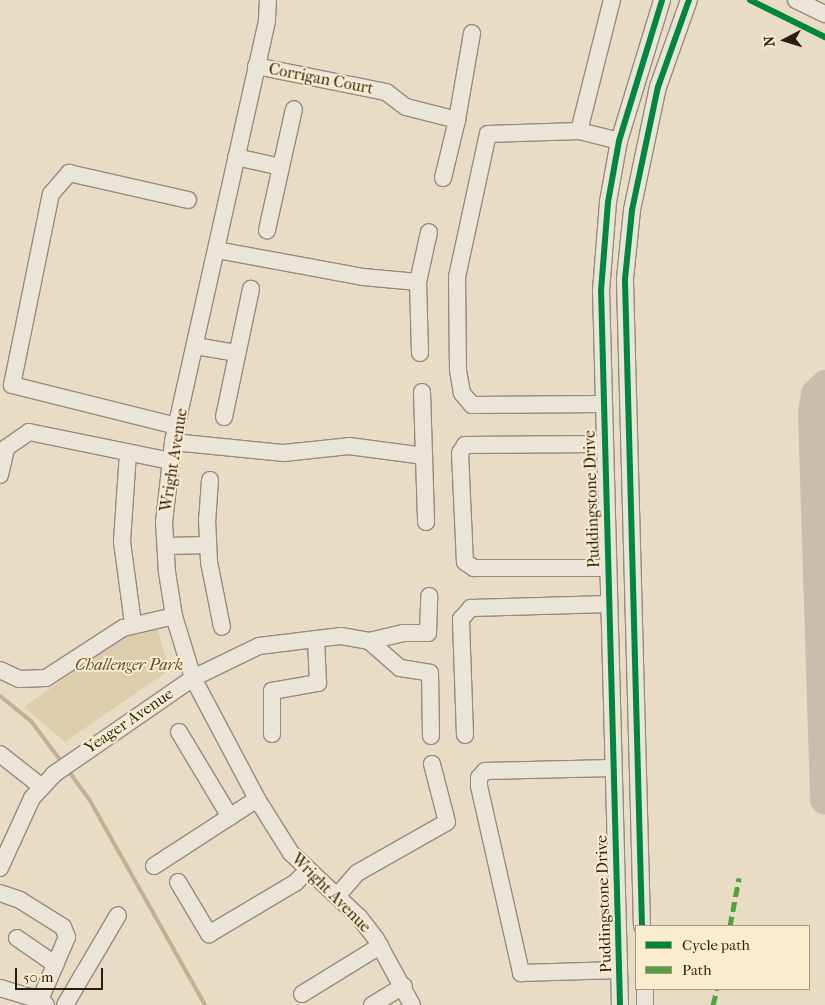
<!DOCTYPE html>
<style>
body{margin:0}
#map{position:relative;width:825px;height:1005px;overflow:hidden;background:#e8dcc4;font-family:"IM FELL French Canon",serif}
div>[style]{position:absolute}
[style*='--x']{left:calc(var(--x)*1px);top:calc(var(--y)*1px);width:calc(var(--w)*1px);rotate:calc(var(--a)*1deg)}
.green>*{inset:0;background:#ddcdac}
.stream>*{height:4px;margin:-2px;padding:0 2px;transform-origin:2px;border-radius:2px;background:#c2b191}
.taxiway>*{height:31px;margin:-15.5px;padding:0 15.5px;transform-origin:15.5px;border-radius:15.5px;background:#c8beac}
.roads{filter:drop-shadow(1px 0 #948c7d) drop-shadow(-1px 0 #948c7d) drop-shadow(0 1px #948c7d) drop-shadow(0 -1px #948c7d)}
.minor>*{height:16px;margin:-8px;padding:0 8px;transform-origin:8px;border-radius:8px;background:#ebe5d9}
.quiet>*{height:5px;margin-top:-2.5px;transform-origin:0;background:repeating-linear-gradient(90deg,#51a23e 0 10px,transparent 0 15px)}
.cycleway>*{height:6px;margin:-3px;padding:0 3px;transform-origin:3px;border-radius:3px;background:#00873e}
span{translate:-50% -50%;white-space:nowrap;text-align:center;line-height:1.15;-webkit-text-stroke:4px #faeccf;paint-order:stroke}
.street-label{font-size:16px;color:#2a1d0b}
.park-label{font-size:16px;color:#5d4e35;font-style:italic}
.legend{position:absolute;left:635px;top:925px;width:175px;height:65px;box-sizing:border-box;background:#faeccf;border:1px solid #a79981;margin:0;padding:6px 9px;list-style:none;font-size:15px;color:#2a1d0b}
.legend li{display:flex;align-items:center;gap:10px;height:25px}
.legend b{width:25px;border:1px solid #a79981}
.north{position:absolute;left:760px;top:15px;width:50px;height:50px;-webkit-text-stroke:4px #faeccf;paint-order:stroke;rotate:265deg;font-size:14px;font-weight:700;line-height:20px;text-align:center;color:#2a1d0b}
.north::after{content:'';display:block;margin:auto;width:18px;height:22px;background:#2a1d0b;clip-path:polygon(50% 0,100% 100%,50% 72%,0 100%)}
.scale{position:absolute;left:15px;top:968px;width:88px;height:22px;box-sizing:border-box;border:2px solid #2a1d0b;border-top:0;padding-left:6px;font-size:15px;line-height:18px;white-space:nowrap;color:#2a1d0b;-webkit-text-stroke:4px #faeccf;paint-order:stroke}
</style>
<div id="map">
<div class="green">
<i style="clip-path:polygon(157px 627px,168px 665px,165px 673px,65px 742px,24px 707px,128px 633px)"></i>
</div>
<div class="stream">
<i style="--x:0;--y:696;--w:40;--a:39"></i>
<i style="--x:31;--y:721;--w:54;--a:53.3"></i>
<i style="--x:67;--y:769;--w:37;--a:54"></i>
<i style="--x:89;--y:799;--w:236;--a:60.6"></i>
</div>
<div class="taxiway">
<i style="--x:825;--y:385;--w:13;--a:135"></i>
<i style="--x:816;--y:394;--w:19;--a:99"></i>
<i style="--x:813;--y:413;--w:386;--a:88.2"></i>
</div>
<div class="roads">
<div class="minor">
<i style="--x:268;--y:0;--w:21;--a:93"></i>
<i style="--x:267;--y:21;--w:431;--a:102.6"></i>
<i style="--x:173;--y:442;--w:81;--a:96.4"></i>
<i style="--x:164;--y:522;--w:50;--a:86.6"></i>
<i style="--x:167;--y:572;--w:45;--a:81"></i>
<i style="--x:174;--y:616;--w:65;--a:73"></i>
<i style="--x:193;--y:678;--w:137;--a:62.1"></i>
<i style="--x:257;--y:799;--w:64;--a:57.8"></i>
<i style="--x:291;--y:853;--w:93;--a:43.3"></i>
<i style="--x:359;--y:917;--w:28;--a:52"></i>
<i style="--x:376;--y:939;--w:75;--a:61.4"></i>
<i style="--x:796;--y:0;--w:32;--a:26"></i>
<i style="--x:256;--y:66;--w:133;--a:11.3"></i>
<i style="--x:386;--y:92;--w:25;--a:37"></i>
<i style="--x:406;--y:107;--w:53;--a:14.3"></i>
<i style="--x:457;--y:120;--w:88;--a:-80.2"></i>
<i style="--x:579;--y:131;--w:41;--a:14"></i>
<i style="--x:236;--y:157;--w:46;--a:12.5"></i>
<i style="--x:281;--y:167;--w:65;--a:102.5"></i>
<i style="--x:281;--y:167;--w:59;--a:-77.4"></i>
<i style="--x:443;--y:178;--w:60;--a:-76.4"></i>
<i style="--x:217;--y:250;--w:148;--a:10.5"></i>
<i style="--x:363;--y:277;--w:55;--a:5.2"></i>
<i style="--x:195;--y:346;--w:43;--a:9.5"></i>
<i style="--x:420;--y:353;--w:71;--a:-91.6"></i>
<i style="--x:418;--y:282;--w:51;--a:-77.6"></i>
<i style="--x:422;--y:392;--w:130;--a:88.2"></i>
<i style="--x:603;--y:404;--w:131;--a:179.6"></i>
<i style="--x:472;--y:405;--w:16;--a:-130"></i>
<i style="--x:462;--y:393;--w:23;--a:-100"></i>
<i style="--x:458;--y:370;--w:93;--a:-90.6"></i>
<i style="--x:457;--y:277;--w:146;--a:-77.8"></i>
<i style="--x:488;--y:134;--w:91;--a:-1.9"></i>
<i style="--x:579;--y:131;--w:135;--a:-75.9"></i>
<i style="--x:224;--y:417;--w:131;--a:-78.1"></i>
<i style="--x:177;--y:426;--w:170;--a:-166"></i>
<i style="--x:12;--y:385;--w:195;--a:-78.5"></i>
<i style="--x:51;--y:194;--w:28;--a:-49"></i>
<i style="--x:69;--y:173;--w:122;--a:12.8"></i>
<i style="--x:173;--y:442;--w:112;--a:5.7"></i>
<i style="--x:284;--y:453;--w:65;--a:-6.1"></i>
<i style="--x:349;--y:446;--w:76;--a:7.6"></i>
<i style="--x:604;--y:444;--w:139;--a:179.6"></i>
<i style="--x:465;--y:445;--w:9;--a:122"></i>
<i style="--x:460;--y:453;--w:109;--a:87.4"></i>
<i style="--x:465;--y:562;--w:11;--a:34"></i>
<i style="--x:474;--y:568;--w:134;--a:0"></i>
<i style="--x:128;--y:453;--w:89;--a:93.9"></i>
<i style="--x:122;--y:542;--w:82;--a:82.3"></i>
<i style="--x:0;--y:475;--w:28;--a:-77"></i>
<i style="--x:6;--y:448;--w:28;--a:-35"></i>
<i style="--x:29;--y:432;--w:144;--a:11.6"></i>
<i style="--x:210;--y:480;--w:39;--a:94"></i>
<i style="--x:207;--y:519;--w:43;--a:87.3"></i>
<i style="--x:209;--y:562;--w:66;--a:78.7"></i>
<i style="--x:166;--y:546;--w:42;--a:-1.4"></i>
<i style="--x:369;--y:641;--w:41;--a:41.1"></i>
<i style="--x:400;--y:668;--w:30;--a:9"></i>
<i style="--x:430;--y:673;--w:63;--a:89.1"></i>
<i style="--x:0;--y:670;--w:21;--a:25"></i>
<i style="--x:19;--y:679;--w:27;--a:-2"></i>
<i style="--x:46;--y:678;--w:92;--a:-33"></i>
<i style="--x:123;--y:628;--w:52;--a:-13.2"></i>
<i style="--x:179;--y:732;--w:99;--a:59"></i>
<i style="--x:272;--y:734;--w:43;--a:-90"></i>
<i style="--x:272;--y:691;--w:47;--a:-9.9"></i>
<i style="--x:318;--y:683;--w:44;--a:-92.6"></i>
<i style="--x:465;--y:735;--w:116;--a:-92"></i>
<i style="--x:461;--y:619;--w:15;--a:-48"></i>
<i style="--x:471;--y:608;--w:138;--a:-1.7"></i>
<i style="--x:0;--y:754;--w:53;--a:38.2"></i>
<i style="--x:613;--y:768;--w:128;--a:178.7"></i>
<i style="--x:485;--y:771;--w:9;--a:131"></i>
<i style="--x:479;--y:778;--w:8;--a:90"></i>
<i style="--x:479;--y:786;--w:192;--a:77.3"></i>
<i style="--x:521;--y:973;--w:98;--a:-1.8"></i>
<i style="--x:154;--y:866;--w:123;--a:-33"></i>
<i style="--x:0;--y:868;--w:77;--a:-65.4"></i>
<i style="--x:32;--y:798;--w:33;--a:-47"></i>
<i style="--x:54;--y:774;--w:169;--a:-34.6"></i>
<i style="--x:193;--y:678;--w:73;--a:-25.9"></i>
<i style="--x:259;--y:646;--w:83;--a:-7"></i>
<i style="--x:341;--y:636;--w:28;--a:10"></i>
<i style="--x:369;--y:641;--w:35;--a:-13"></i>
<i style="--x:403;--y:633;--w:25;--a:0"></i>
<i style="--x:428;--y:633;--w:37;--a:-88"></i>
<i style="--x:178;--y:882;--w:61;--a:59.2"></i>
<i style="--x:209;--y:934;--w:100;--a:-30.7"></i>
<i style="--x:295;--y:883;--w:17;--a:-45"></i>
<i style="--x:0;--y:893;--w:21;--a:19"></i>
<i style="--x:20;--y:900;--w:51;--a:32.1"></i>
<i style="--x:63;--y:927;--w:11;--a:68"></i>
<i style="--x:67;--y:937;--w:69;--a:113.2"></i>
<i style="--x:338;--y:895;--w:29;--a:-49"></i>
<i style="--x:357;--y:873;--w:103;--a:-29.5"></i>
<i style="--x:447;--y:822;--w:60;--a:-104.5"></i>
<i style="--x:642;--y:926;--w:647;--a:-91.51"></i>
<i style="--x:625;--y:279;--w:69;--a:-84.2"></i>
<i style="--x:632;--y:210;--w:126;--a:-78.1"></i>
<i style="--x:658;--y:87;--w:92;--a:-70.4"></i>
<i style="--x:17;--y:938;--w:47;--a:34.7"></i>
<i style="--x:0;--y:988;--w:42;--a:16.7"></i>
<i style="--x:40;--y:1000;--w:8;--a:40"></i>
<i style="--x:645;--y:989;--w:16;--a:90"></i>
<i style="--x:302;--y:994;--w:92;--a:-31.6"></i>
<i style="--x:65;--y:1005;--w:104;--a:-59.5"></i>
<i style="--x:372;--y:1005;--w:37;--a:-31"></i>
<i style="--x:620;--y:1005;--w:714;--a:-91.52"></i>
<i style="--x:601;--y:291;--w:89;--a:-85.5"></i>
<i style="--x:608;--y:202;--w:62;--a:-79.8"></i>
<i style="--x:619;--y:141;--w:147;--a:-73"></i>
</div>
</div>
<div class="quiet">
<i style="--x:730;--y:926;--w:49;--a:-79.4"></i>
<i style="--x:713;--y:1005;--w:16;--a:-76"></i>
</div>
<div class="cycleway">
<i style="--x:750;--y:0;--w:84;--a:26.3"></i>
<i style="--x:642;--y:926;--w:647;--a:-91.51"></i>
<i style="--x:625;--y:279;--w:69;--a:-84.2"></i>
<i style="--x:632;--y:210;--w:126;--a:-78.1"></i>
<i style="--x:658;--y:87;--w:92;--a:-70.4"></i>
<i style="--x:620;--y:1005;--w:714;--a:-91.52"></i>
<i style="--x:601;--y:291;--w:89;--a:-85.5"></i>
<i style="--x:608;--y:202;--w:62;--a:-79.8"></i>
<i style="--x:619;--y:141;--w:147;--a:-73"></i>
</div>
<div class="street-label">
<span style="left:321px;top:79px;rotate:11deg">Corrigan Court</span>
<span style="left:174px;top:460px;rotate:-81deg">Wright Avenue</span>
<span style="left:592px;top:499px;rotate:-92deg">Puddingstone Drive</span>
<span style="left:129px;top:721px;rotate:-34deg">Yeager Avenue</span>
<span style="left:331px;top:893px;rotate:45deg">Wright Avenue</span>
<span style="left:604px;top:904px;rotate:-92deg">Puddingstone Drive</span>
</div>
<div class="park-label">
<span style="left:129px;top:665px">Challenger Park</span>
</div>
<ul class="legend">
<li><b style="height:6px;background:#00873e"></b>Cycle path</li>
<li><b style="height:6px;background:#51a23e"></b>Path</li>
</ul>
<div class="north">N</div>
<div class="scale">50 m</div>
</div>
